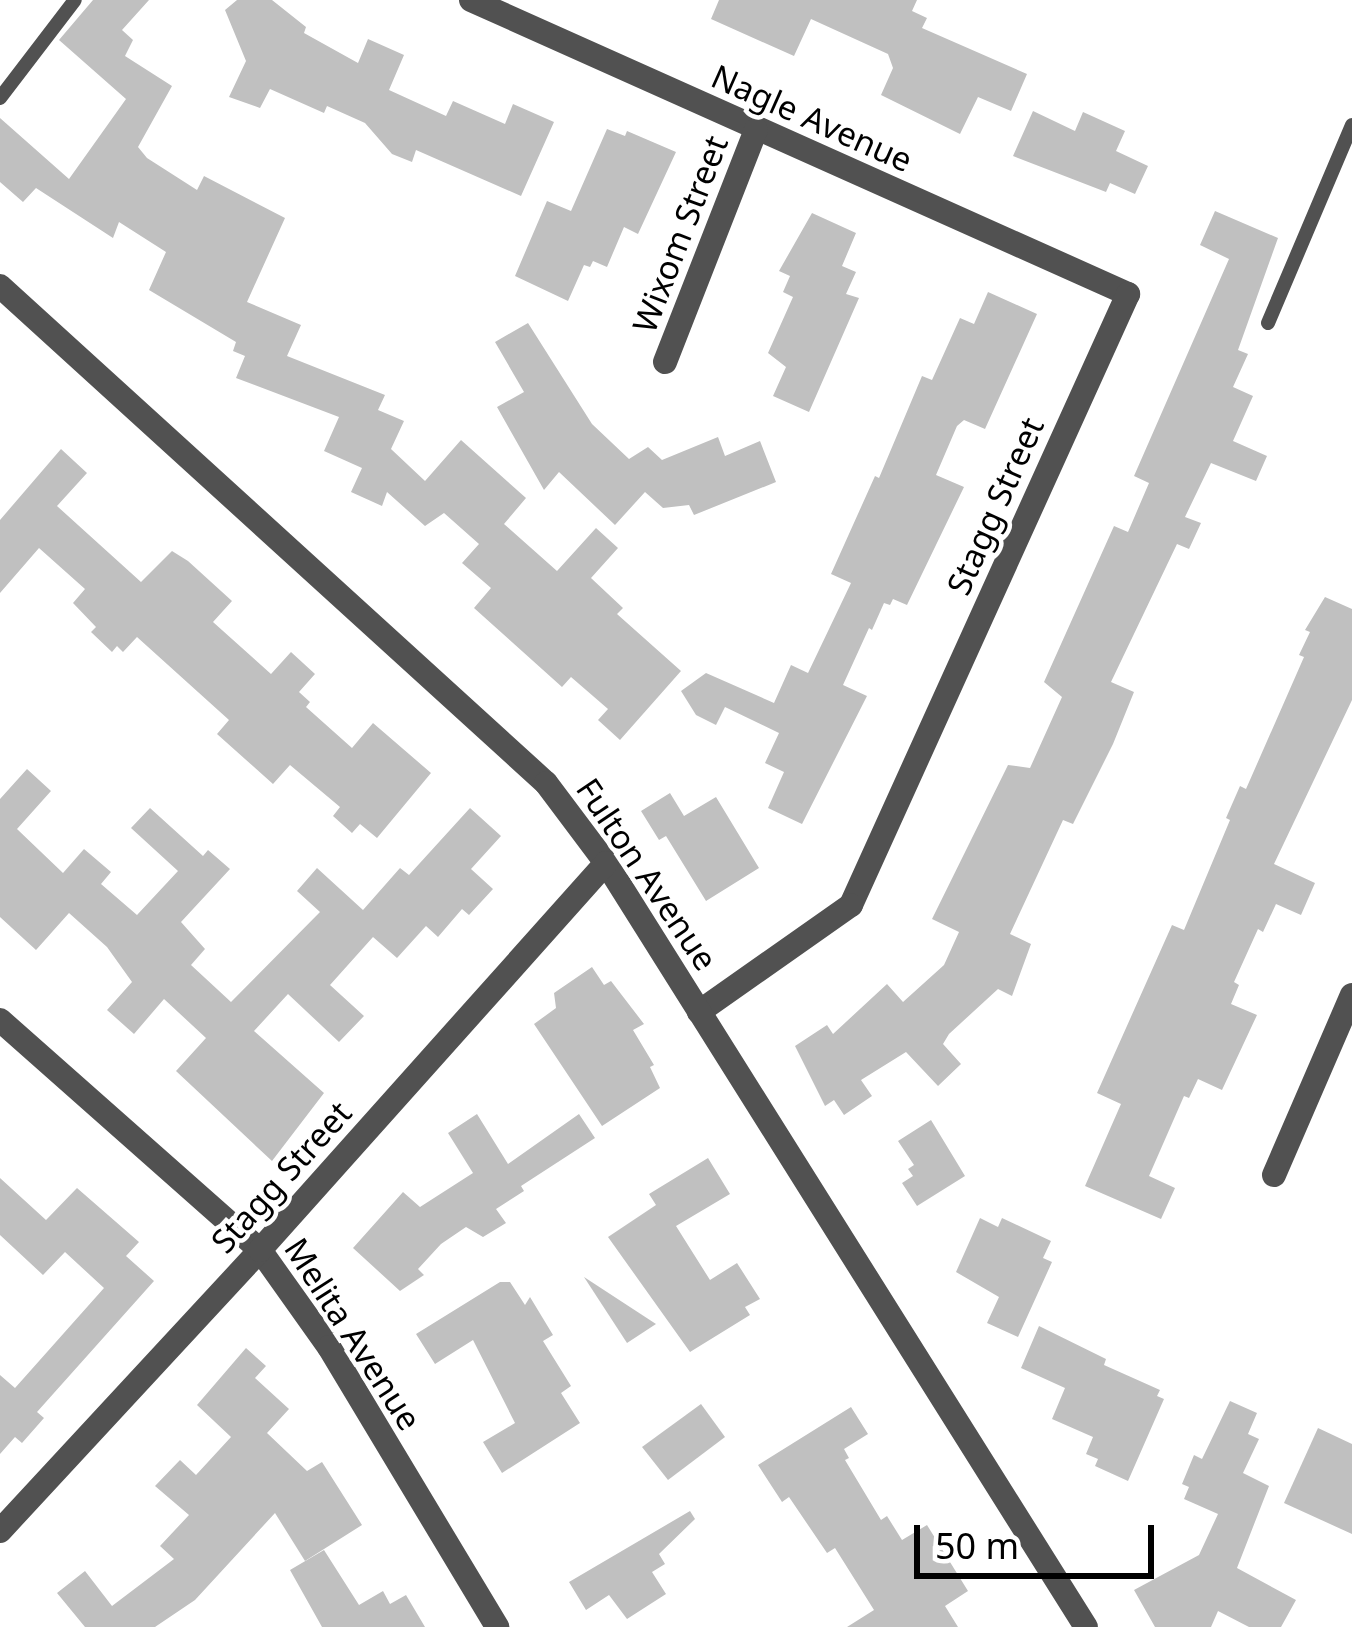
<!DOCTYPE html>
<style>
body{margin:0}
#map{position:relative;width:1352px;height:1627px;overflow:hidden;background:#fff;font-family:"Noto Sans",sans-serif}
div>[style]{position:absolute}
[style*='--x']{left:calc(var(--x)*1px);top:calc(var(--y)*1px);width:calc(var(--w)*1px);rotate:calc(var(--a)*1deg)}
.building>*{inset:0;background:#c0c0c0}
.service>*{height:14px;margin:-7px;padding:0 7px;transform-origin:7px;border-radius:7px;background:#515151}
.minor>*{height:24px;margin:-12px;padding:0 12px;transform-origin:12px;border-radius:12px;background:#515151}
span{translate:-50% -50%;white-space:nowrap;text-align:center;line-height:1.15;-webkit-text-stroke:9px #fff;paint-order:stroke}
.street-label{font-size:33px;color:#000}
.scale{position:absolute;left:914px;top:1525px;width:240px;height:54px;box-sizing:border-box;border:6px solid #000;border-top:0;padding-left:15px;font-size:36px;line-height:42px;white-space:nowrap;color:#000;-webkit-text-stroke:9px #fff;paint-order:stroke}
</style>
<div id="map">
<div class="building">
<i style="clip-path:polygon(93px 0,149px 0,122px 30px,133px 40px,125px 56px,172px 86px,138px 147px,147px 158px,197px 190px,204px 176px,285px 218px,247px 302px,301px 325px,287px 356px,385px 395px,378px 410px,404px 421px,391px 449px,425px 481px,461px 440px,526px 498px,504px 524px,557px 571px,596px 528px,618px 548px,591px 578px,623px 608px,617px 614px,681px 671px,620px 740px,598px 720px,608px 709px,571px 677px,562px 687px,474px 608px,491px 588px,462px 563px,479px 544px,444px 513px,425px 526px,387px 492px,382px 506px,351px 492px,362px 468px,324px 451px,339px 417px,236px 378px,245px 356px,233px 351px,236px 342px,149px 290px,166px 252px,119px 222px,113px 238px,36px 188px,23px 202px,0 182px,0 118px,69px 179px,126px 99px,59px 40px)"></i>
<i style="clip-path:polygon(237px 0,272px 0,306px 27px,304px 33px,358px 63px,368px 39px,404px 55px,389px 90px,446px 116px,453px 101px,505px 124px,513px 104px,554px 122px,521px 196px,416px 150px,412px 162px,392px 154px,365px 123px,327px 106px,324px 113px,270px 89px,260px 108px,229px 97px,246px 61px,225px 10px)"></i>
<i style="clip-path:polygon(719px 0,917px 0,912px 11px,927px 18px,922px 28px,1027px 74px,1011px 111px,978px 97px,960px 134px,881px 95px,893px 68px,888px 54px,811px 19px,794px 56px,711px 19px)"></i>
<i style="clip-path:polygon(1033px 111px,1075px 131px,1083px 112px,1125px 131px,1116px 151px,1148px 166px,1135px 194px,1110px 183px,1106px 192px,1013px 156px)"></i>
<i style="clip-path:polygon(607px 129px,625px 136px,627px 131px,676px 152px,638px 234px,624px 227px,607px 267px,593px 261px,590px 267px,584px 265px,568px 301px,515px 276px,547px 201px,571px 211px)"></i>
<i style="clip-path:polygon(1215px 211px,1278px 238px,1238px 350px,1248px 354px,1233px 387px,1253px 396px,1233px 441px,1267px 456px,1256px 481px,1211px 463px,1185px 517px,1201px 523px,1189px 549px,1177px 544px,1111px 682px,1134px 692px,1113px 744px,1073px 824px,1063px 820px,1010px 934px,1031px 944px,1012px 996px,998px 989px,949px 1034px,943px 1044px,961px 1064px,938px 1086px,906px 1052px,861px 1080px,872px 1096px,844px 1115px,834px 1100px,825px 1106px,795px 1046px,827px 1025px,833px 1034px,887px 984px,903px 1002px,944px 965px,959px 932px,932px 919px,1008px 765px,1030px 768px,1062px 697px,1044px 682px,1114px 526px,1128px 532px,1149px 483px,1134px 476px,1229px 259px,1200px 245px)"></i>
<i style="clip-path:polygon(812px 213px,856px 233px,842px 266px,856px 272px,846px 294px,859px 298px,809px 412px,773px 396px,786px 367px,768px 353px,793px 297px,783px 292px,790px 276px,779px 271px)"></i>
<i style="clip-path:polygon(988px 292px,1037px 314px,985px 429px,964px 420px,957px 426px,936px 475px,964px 487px,907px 605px,893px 599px,890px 605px,884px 603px,872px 630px,869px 628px,843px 685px,867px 696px,802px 824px,768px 808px,784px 772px,765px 763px,779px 733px,725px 707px,716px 725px,696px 715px,681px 691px,706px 673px,774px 703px,791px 665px,808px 673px,851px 583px,831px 574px,875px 476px,879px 478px,922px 376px,932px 380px,960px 318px,974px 324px)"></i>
<i style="clip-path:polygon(528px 323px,592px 424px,629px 459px,648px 447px,662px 460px,718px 437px,725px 456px,760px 441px,776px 482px,694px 515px,689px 505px,663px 508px,645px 492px,615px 525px,559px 472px,544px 490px,497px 407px,524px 392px,495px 342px)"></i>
<i style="clip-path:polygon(61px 449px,87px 473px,57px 506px,141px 582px,172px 551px,188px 561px,232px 601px,213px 622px,271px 674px,291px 652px,315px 674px,299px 692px,310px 702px,306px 707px,352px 748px,373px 723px,431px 773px,377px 838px,360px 824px,352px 833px,333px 816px,340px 807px,290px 765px,273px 784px,217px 734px,229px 720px,137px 637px,123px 652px,117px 646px,112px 652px,91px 632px,96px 627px,73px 603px,85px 589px,39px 548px,0 593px,0 520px)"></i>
<i style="clip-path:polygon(1325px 597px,1352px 609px,1352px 700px,1274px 864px,1315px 883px,1301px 915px,1276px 904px,1263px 932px,1258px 929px,1234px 982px,1239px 985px,1231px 1004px,1257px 1015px,1222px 1090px,1198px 1079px,1189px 1098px,1184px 1096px,1149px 1176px,1175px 1188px,1161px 1219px,1085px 1186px,1121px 1104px,1097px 1093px,1172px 925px,1184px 930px,1230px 820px,1226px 818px,1240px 786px,1246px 789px,1304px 657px,1299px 655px,1310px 632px,1305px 630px)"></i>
<i style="clip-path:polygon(27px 769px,51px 791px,17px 829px,63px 873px,84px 849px,111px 872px,101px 884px,137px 915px,178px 871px,131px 828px,150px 808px,203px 856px,208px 850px,230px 869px,181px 922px,205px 949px,191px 965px,231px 1002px,320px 912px,297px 891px,317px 868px,363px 910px,400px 868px,409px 875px,470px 808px,501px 836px,471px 869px,493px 889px,469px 915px,462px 909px,438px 937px,426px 926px,397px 958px,373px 937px,330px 985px,364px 1016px,339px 1042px,288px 994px,254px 1031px,324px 1093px,272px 1161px,176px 1071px,206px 1038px,164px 999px,134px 1034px,107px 1010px,132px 982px,107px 947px,69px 913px,36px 950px,0 917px,0 799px)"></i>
<i style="clip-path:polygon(670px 793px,684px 816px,716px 797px,759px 868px,706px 901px,666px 836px,659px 840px,641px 811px)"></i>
<i style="clip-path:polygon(592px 967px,604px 985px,611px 981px,644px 1024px,633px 1030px,654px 1065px,650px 1067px,660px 1088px,602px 1126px,534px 1024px,556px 1008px,554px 993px)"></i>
<i style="clip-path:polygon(477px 1114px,508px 1164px,579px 1114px,595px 1138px,521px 1186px,524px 1191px,496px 1209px,506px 1223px,483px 1237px,466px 1227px,441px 1244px,418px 1269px,424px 1275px,400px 1291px,353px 1248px,403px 1192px,420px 1207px,473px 1173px,448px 1133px)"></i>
<i style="clip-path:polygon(931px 1120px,965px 1176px,917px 1206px,902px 1183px,913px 1176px,908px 1169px,914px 1165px,898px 1141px)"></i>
<i style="clip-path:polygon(708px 1158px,730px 1194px,676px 1226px,710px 1280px,737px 1263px,760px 1299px,745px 1307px,750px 1315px,690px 1352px,608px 1237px,656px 1205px,649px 1194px)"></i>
<i style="clip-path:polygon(0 1178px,46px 1220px,77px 1188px,139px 1242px,126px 1256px,154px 1281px,37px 1412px,44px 1418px,22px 1443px,15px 1437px,0 1454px,0 1375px,15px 1388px,104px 1288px,65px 1252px,43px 1275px,0 1235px)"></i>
<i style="clip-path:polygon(980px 1218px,998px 1227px,1002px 1218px,1051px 1241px,1043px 1258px,1052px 1262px,1018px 1337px,987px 1323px,999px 1297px,956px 1272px)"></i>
<i style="clip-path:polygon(584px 1277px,656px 1324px,627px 1343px)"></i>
<i style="clip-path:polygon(500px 1282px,510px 1282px,525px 1305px,530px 1297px,553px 1335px,543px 1341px,571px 1386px,561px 1393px,580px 1423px,502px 1473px,483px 1442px,515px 1423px,473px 1340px,435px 1364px,416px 1334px)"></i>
<i style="clip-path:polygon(1039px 1326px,1106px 1359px,1104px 1365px,1160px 1390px,1157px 1396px,1164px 1399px,1128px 1481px,1095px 1466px,1098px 1459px,1086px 1454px,1093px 1437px,1052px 1419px,1065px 1388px,1021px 1368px)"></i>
<i style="clip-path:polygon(246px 1348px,266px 1366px,255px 1378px,289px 1409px,267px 1433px,307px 1471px,322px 1462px,362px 1525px,305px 1561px,275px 1513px,195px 1600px,155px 1627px,85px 1627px,57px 1593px,85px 1571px,112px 1606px,174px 1559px,160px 1546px,189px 1515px,155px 1486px,180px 1460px,196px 1475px,231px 1437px,197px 1405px)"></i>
<i style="clip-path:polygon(1230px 1401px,1257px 1413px,1248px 1434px,1259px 1439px,1243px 1473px,1269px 1486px,1237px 1568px,1296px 1600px,1281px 1627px,1249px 1627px,1218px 1611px,1211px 1627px,1155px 1627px,1134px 1590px,1199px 1555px,1218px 1514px,1184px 1499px,1189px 1487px,1182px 1484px,1194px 1455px,1202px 1459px)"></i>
<i style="clip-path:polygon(701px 1404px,725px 1437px,668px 1480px,642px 1447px)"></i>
<i style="clip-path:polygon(851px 1407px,868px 1434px,844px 1449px,849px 1458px,845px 1460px,881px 1520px,887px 1516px,902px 1540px,927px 1525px,968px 1591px,945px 1606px,958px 1627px,847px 1627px,874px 1610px,835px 1548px,827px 1553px,789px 1497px,782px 1502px,758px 1465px)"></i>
<i style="clip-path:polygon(1318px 1428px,1352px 1444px,1352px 1534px,1284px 1503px)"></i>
<i style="clip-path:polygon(690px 1511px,695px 1519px,659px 1554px,665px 1564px,652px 1572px,666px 1594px,627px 1619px,609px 1595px,586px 1610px,569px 1582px)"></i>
<i style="clip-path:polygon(324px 1550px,359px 1605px,383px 1591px,390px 1604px,406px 1595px,425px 1627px,322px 1627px,290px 1570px)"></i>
</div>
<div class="service">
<i style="--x:0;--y:98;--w:123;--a:-52.6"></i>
<i style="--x:1268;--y:323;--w:215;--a:-67"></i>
</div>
<div class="minor">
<i style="--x:471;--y:0;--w:720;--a:24.11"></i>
<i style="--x:1128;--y:294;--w:671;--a:114.39"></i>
<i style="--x:851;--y:905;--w:186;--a:144.9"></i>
<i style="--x:0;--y:286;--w:738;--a:42.31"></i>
<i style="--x:546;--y:783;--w:100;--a:53.1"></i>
<i style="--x:606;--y:863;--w:902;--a:57.86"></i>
<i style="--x:665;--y:362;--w:249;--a:-68.6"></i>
<i style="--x:0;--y:1020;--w:347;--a:41.5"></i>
<i style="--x:260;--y:1250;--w:119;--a:54.6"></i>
<i style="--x:329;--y:1347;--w:327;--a:59"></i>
<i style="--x:1274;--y:1175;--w:196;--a:-66.6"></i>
<i style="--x:0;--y:1531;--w:383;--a:-47.2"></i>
<i style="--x:260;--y:1250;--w:519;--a:-48.2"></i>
</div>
<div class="street-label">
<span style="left:812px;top:118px;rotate:24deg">Nagle Avenue</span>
<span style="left:680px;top:234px;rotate:-69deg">Wixom Street</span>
<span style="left:995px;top:506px;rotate:-66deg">Stagg Street</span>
<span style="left:647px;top:874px;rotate:56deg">Fulton Avenue</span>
<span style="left:281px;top:1177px;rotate:-48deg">Stagg Street</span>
<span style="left:353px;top:1334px;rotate:57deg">Melita Avenue</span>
</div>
<div class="scale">50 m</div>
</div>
